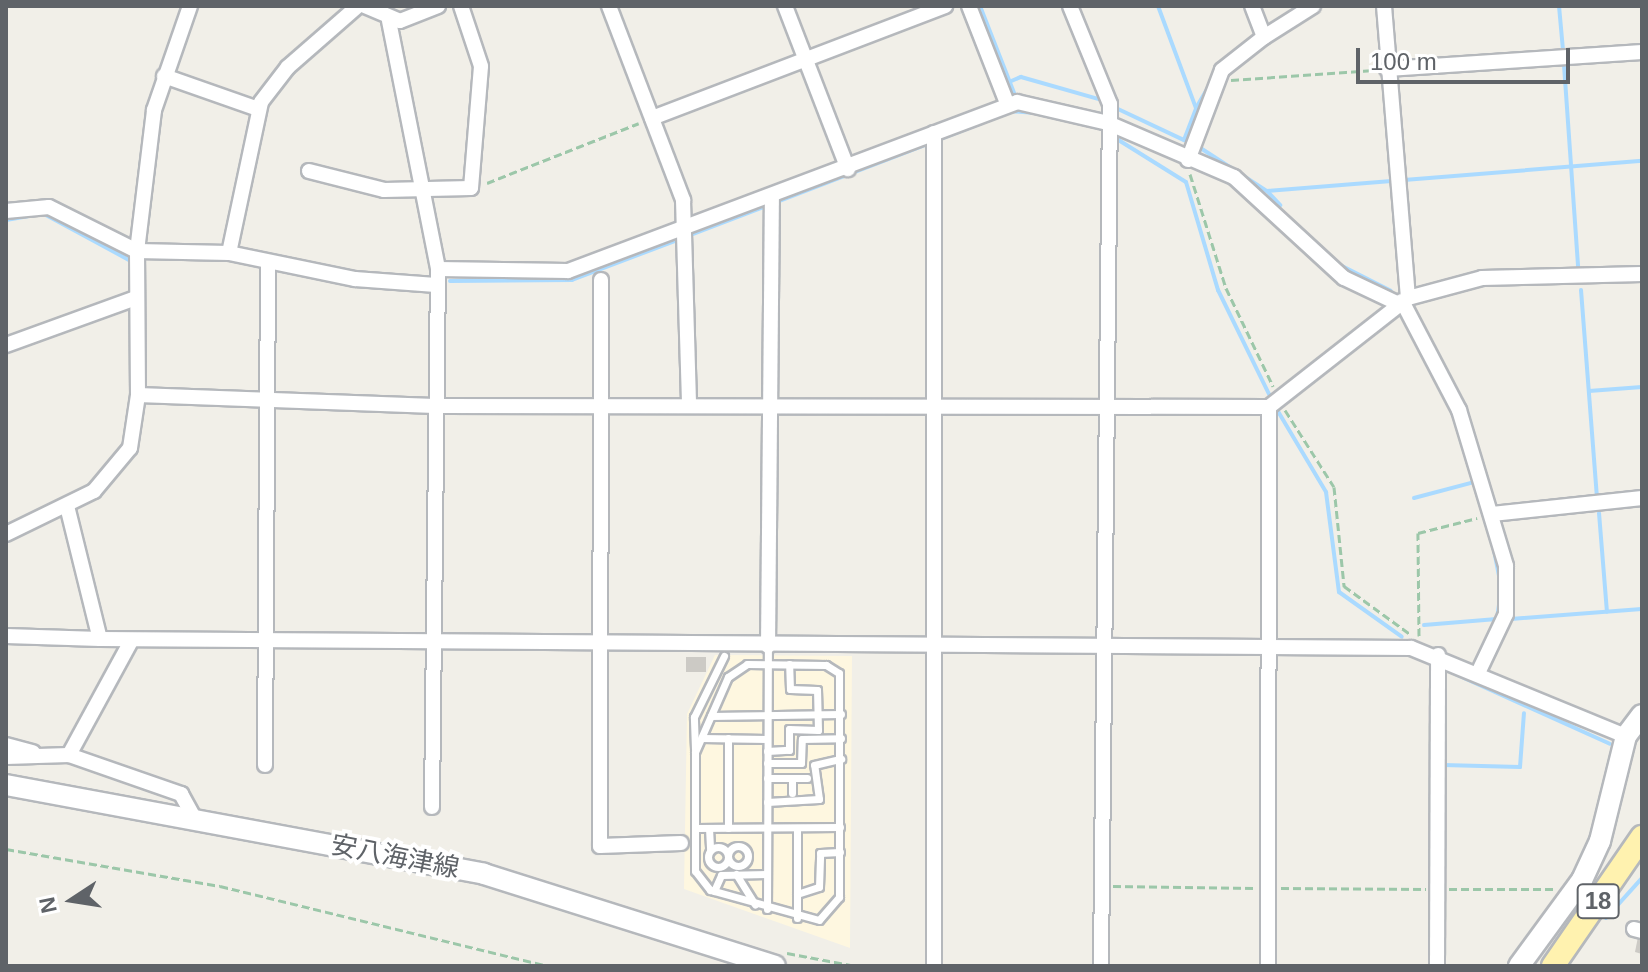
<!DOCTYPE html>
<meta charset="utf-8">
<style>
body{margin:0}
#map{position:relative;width:1648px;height:972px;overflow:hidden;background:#f1efe8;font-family:Helvetica,"Noto Sans JP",sans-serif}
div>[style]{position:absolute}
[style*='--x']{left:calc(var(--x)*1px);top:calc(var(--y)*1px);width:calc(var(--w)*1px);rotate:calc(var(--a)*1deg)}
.commercial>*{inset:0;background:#fef7e0}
.stream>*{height:4px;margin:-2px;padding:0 2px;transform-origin:2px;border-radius:2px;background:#aadaff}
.building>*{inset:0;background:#cccac5}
.path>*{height:3px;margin-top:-1.5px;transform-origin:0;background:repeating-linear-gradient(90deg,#9cc7a9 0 8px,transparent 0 12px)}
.roads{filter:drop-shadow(2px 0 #b5b8bc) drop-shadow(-2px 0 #b5b8bc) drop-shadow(0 2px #b5b8bc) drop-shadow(0 -2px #b5b8bc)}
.lane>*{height:7px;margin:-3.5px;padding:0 3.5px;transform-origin:3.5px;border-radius:3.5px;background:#fff}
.lane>.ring{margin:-3.5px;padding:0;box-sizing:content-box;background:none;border:7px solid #fff;border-radius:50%}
.street>*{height:14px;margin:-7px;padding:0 7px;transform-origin:7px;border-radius:7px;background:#fff}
.secondary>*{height:20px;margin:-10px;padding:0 10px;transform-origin:10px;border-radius:10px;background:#fff}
.primary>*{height:22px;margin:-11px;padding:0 11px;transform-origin:11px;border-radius:11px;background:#fff2af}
span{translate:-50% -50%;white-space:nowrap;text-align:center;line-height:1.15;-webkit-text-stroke:8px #fff;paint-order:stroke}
.shield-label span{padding:2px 6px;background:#fff;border:2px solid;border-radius:6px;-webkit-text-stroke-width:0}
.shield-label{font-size:24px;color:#5f6368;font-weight:700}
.street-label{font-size:26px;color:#5f6368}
.frame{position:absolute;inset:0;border:8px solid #5f6368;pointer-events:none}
.north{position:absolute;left:32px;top:860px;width:80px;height:80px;-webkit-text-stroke:6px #fff;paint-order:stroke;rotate:258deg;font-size:22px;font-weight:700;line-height:32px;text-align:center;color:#5f6368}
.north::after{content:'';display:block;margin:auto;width:28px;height:36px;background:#5f6368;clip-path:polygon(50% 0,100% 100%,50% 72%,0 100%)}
.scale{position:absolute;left:1356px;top:48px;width:214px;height:36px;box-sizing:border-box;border:4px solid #5f6368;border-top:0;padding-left:10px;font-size:24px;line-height:28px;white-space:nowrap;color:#5f6368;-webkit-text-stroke:6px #fff;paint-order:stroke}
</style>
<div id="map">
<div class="commercial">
<i style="clip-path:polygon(715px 655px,852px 656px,850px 948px,684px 889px,687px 714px)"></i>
</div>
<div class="stream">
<i style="--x:980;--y:6;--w:99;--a:68.6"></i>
<i style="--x:1158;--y:6;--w:109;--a:69.6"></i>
<i style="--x:1196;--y:108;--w:56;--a:-59.7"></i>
<i style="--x:1559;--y:6;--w:44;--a:84.8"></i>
<i style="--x:1564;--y:65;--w:202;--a:86"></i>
<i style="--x:1009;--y:82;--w:13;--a:-23"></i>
<i style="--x:1021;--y:77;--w:80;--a:15.9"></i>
<i style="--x:1118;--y:109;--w:73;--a:25.2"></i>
<i style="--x:1184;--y:140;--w:34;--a:-69"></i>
<i style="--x:1009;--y:111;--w:27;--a:4"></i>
<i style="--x:1112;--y:136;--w:87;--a:31.9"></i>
<i style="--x:1186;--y:182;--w:113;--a:73.5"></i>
<i style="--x:1218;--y:290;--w:123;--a:63.9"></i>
<i style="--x:938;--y:140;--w:47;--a:-21.1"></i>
<i style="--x:1202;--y:149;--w:77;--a:32.9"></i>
<i style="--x:1267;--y:191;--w:125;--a:-4.6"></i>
<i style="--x:1404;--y:180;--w:239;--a:-4.6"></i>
<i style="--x:1268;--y:192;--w:18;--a:47"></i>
<i style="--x:44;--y:214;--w:97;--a:28.4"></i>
<i style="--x:6;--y:220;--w:29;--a:-10"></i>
<i style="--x:688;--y:236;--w:259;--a:-21"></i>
<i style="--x:1340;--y:265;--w:57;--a:27"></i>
<i style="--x:450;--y:281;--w:122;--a:-0.5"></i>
<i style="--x:572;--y:280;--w:116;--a:-20.8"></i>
<i style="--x:1581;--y:290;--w:208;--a:85.6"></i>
<i style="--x:1589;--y:391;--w:53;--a:-4.3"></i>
<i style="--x:1276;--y:408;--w:98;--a:59.2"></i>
<i style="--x:1326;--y:492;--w:101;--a:82.6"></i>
<i style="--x:1339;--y:592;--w:77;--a:35.5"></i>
<i style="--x:1414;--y:498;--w:62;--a:-14.9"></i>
<i style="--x:1599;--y:513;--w:99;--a:85.4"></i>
<i style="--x:1493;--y:545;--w:31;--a:79"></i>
<i style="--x:1511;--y:619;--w:131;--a:-4.4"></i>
<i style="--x:1424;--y:625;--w:73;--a:-4.7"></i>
<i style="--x:1497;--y:619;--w:15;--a:-82"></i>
<i style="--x:1453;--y:673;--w:172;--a:24.3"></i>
<i style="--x:1443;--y:765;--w:77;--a:1.5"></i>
<i style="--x:1520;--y:767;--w:54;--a:-85.8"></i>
<i style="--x:1606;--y:918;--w:54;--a:-48"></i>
</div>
<div class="building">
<i style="clip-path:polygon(686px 657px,706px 657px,706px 672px,686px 672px)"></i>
<i style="clip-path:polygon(1638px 937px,1642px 938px,1642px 954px,1635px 952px)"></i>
</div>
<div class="path">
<i style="--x:1231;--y:80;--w:144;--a:-4"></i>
<i style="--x:1190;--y:174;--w:120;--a:72.5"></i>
<i style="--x:1226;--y:288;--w:109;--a:64.4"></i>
<i style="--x:487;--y:183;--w:163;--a:-21.5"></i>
<i style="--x:1285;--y:410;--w:91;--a:57.5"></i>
<i style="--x:1334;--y:487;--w:100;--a:84.2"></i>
<i style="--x:1344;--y:586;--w:82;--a:36"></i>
<i style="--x:1419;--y:636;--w:103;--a:-90.6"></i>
<i style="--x:1418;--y:533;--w:61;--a:-14.3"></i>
<i style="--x:6;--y:849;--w:217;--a:9.8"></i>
<i style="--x:220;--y:886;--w:339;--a:13.7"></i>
<i style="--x:1113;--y:886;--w:141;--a:0.8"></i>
<i style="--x:1281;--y:888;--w:145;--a:0.4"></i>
<i style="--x:1449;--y:889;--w:105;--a:0"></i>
<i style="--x:787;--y:953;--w:70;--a:10.7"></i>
</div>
<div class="roads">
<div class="lane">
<i style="--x:747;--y:664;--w:79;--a:0.7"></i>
<i style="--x:826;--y:665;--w:15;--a:32"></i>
<i style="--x:839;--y:673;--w:224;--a:90"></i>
<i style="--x:839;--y:897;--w:30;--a:131"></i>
<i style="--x:819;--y:920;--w:113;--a:-164.6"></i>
<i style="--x:710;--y:890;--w:24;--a:-128"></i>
<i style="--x:695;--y:871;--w:119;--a:-90"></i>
<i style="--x:695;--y:752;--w:82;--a:-66.3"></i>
<i style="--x:728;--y:677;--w:23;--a:-34"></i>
<i style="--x:711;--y:716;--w:130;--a:-0.9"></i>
<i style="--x:702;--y:738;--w:65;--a:0.9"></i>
<i style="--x:695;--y:749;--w:32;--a:-92"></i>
<i style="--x:694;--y:717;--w:68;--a:-63.8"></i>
<i style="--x:767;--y:751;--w:22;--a:-3"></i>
<i style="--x:789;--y:750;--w:21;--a:-90"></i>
<i style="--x:789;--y:729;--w:29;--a:2"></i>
<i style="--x:818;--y:730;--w:40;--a:-91.4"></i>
<i style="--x:817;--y:690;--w:27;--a:-178"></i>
<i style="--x:790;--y:689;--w:25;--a:-92"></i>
<i style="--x:767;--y:763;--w:34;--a:0"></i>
<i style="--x:801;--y:763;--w:24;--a:-88"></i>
<i style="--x:802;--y:739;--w:39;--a:-1"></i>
<i style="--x:767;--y:778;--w:40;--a:0"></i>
<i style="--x:792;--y:793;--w:15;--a:-90"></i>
<i style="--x:767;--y:802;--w:52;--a:-3.3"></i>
<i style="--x:819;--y:799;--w:34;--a:-98"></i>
<i style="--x:814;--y:765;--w:28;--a:-13"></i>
<i style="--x:696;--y:828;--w:144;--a:-0.4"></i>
<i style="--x:709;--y:828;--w:22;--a:87"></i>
<i style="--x:728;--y:828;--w:90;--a:-90"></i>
<i class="ring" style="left:728px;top:846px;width:13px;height:13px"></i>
<i class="ring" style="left:708px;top:847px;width:13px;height:13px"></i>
<i style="--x:736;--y:874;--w:36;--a:58"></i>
<i style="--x:714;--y:891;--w:17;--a:-66"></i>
<i style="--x:721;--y:875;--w:46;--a:-1.2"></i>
<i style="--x:797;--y:894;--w:23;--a:-18"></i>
<i style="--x:819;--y:887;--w:34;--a:-88"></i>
<i style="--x:820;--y:853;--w:20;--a:-3"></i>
<i style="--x:767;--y:909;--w:263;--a:-89.8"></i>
<i style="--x:797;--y:918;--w:90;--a:-90"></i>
</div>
<div class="street">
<i style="--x:365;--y:6;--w:38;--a:23"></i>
<i style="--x:400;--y:21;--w:41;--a:-21.5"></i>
<i style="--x:609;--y:6;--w:208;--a:69.1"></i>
<i style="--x:683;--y:200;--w:206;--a:88.3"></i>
<i style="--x:785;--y:6;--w:175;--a:68.9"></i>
<i style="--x:969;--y:6;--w:104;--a:68.6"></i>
<i style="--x:1070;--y:6;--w:106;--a:67.8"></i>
<i style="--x:1110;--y:104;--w:862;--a:90.6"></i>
<i style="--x:1384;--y:6;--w:293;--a:85.3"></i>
<i style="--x:389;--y:21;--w:253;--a:78.8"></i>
<i style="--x:438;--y:269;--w:538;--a:90.64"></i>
<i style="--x:1264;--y:37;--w:58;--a:-32.3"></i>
<i style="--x:1387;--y:69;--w:256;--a:-3.8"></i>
<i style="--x:164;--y:76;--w:100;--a:19.3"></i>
<i style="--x:652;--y:118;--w:314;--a:-20.9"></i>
<i style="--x:934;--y:133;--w:833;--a:90"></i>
<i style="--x:1188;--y:160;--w:96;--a:-69.3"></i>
<i style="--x:1222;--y:70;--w:53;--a:-38.2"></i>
<i style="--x:1264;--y:37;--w:33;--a:-111"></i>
<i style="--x:309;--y:171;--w:77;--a:14.2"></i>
<i style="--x:384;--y:190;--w:87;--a:-1.3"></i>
<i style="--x:471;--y:188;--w:122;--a:-85.3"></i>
<i style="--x:481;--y:66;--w:63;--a:-108.4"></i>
<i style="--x:6;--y:211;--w:43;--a:-5.3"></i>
<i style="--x:49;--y:207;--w:98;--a:26.6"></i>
<i style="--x:137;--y:251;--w:92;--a:1.2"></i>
<i style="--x:229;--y:253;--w:154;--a:-78"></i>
<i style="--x:261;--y:102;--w:44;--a:-52.4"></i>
<i style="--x:288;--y:67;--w:93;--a:-41.1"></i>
<i style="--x:229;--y:253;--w:129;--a:11.7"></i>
<i style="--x:355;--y:279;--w:81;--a:4.2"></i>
<i style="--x:438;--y:269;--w:130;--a:0.9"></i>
<i style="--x:568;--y:271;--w:480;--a:-20.6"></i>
<i style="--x:1017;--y:102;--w:93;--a:13"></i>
<i style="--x:1108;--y:123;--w:137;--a:23.2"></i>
<i style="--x:1234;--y:177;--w:149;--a:42.6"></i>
<i style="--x:1344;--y:278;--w:59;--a:25.3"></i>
<i style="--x:601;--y:280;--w:566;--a:90.1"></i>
<i style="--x:600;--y:846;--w:81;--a:-2.1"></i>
<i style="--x:1402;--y:301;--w:123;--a:62.4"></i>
<i style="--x:1459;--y:410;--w:163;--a:73.2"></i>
<i style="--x:1506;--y:566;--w:48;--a:90"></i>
<i style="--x:1506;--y:614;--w:65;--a:115.4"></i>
<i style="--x:6;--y:345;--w:138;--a:-19.9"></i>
<i style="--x:138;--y:395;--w:297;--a:2.1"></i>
<i style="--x:435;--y:406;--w:834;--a:0.07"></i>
<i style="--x:1269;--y:407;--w:177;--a:-38.1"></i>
<i style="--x:1408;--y:298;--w:77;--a:-15.1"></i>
<i style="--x:1482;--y:278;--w:160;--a:-1.4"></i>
<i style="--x:67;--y:506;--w:137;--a:76.1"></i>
<i style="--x:100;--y:639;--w:1311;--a:0.39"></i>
<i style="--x:1411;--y:648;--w:232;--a:22.3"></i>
<i style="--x:1492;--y:514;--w:151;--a:-6.1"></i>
<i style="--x:6;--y:534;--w:98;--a:-26"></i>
<i style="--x:94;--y:491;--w:56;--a:-50.1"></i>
<i style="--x:130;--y:448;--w:54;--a:-81.4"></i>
<i style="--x:138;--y:395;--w:144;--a:-90.4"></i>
<i style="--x:137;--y:251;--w:142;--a:-83.1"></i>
<i style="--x:154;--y:110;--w:110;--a:-70.9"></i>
<i style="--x:6;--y:636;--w:94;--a:1.8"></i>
<i style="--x:768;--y:646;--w:448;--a:-89.5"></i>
<i style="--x:6;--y:745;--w:28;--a:15"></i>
<i style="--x:69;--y:755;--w:119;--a:19.2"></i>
<i style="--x:181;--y:794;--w:29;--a:61"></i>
<i style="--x:6;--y:757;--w:63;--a:-1.8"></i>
<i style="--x:69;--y:755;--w:128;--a:-61.4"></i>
<i style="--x:265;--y:765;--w:503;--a:-89.66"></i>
<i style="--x:1634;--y:929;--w:8;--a:14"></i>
<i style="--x:1268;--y:966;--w:559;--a:-89.9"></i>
<i style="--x:1437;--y:966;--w:311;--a:-89.8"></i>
</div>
<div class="secondary">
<i style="--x:6;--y:785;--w:486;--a:10.5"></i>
<i style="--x:484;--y:874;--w:305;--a:17.5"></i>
<i style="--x:1519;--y:966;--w:107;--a:-53.8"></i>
<i style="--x:1582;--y:880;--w:43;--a:-65.2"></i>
<i style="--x:1600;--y:841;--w:108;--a:-76.1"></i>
<i style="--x:1626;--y:736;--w:26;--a:-53"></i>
</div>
<div class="primary">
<i style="--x:1553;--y:966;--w:157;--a:-55.4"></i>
</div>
</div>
<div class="shield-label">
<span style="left:1598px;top:901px">18</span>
</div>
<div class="street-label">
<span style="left:395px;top:857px;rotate:11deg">安八海津線</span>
</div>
<div class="frame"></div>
<div class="north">N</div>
<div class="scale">100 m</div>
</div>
